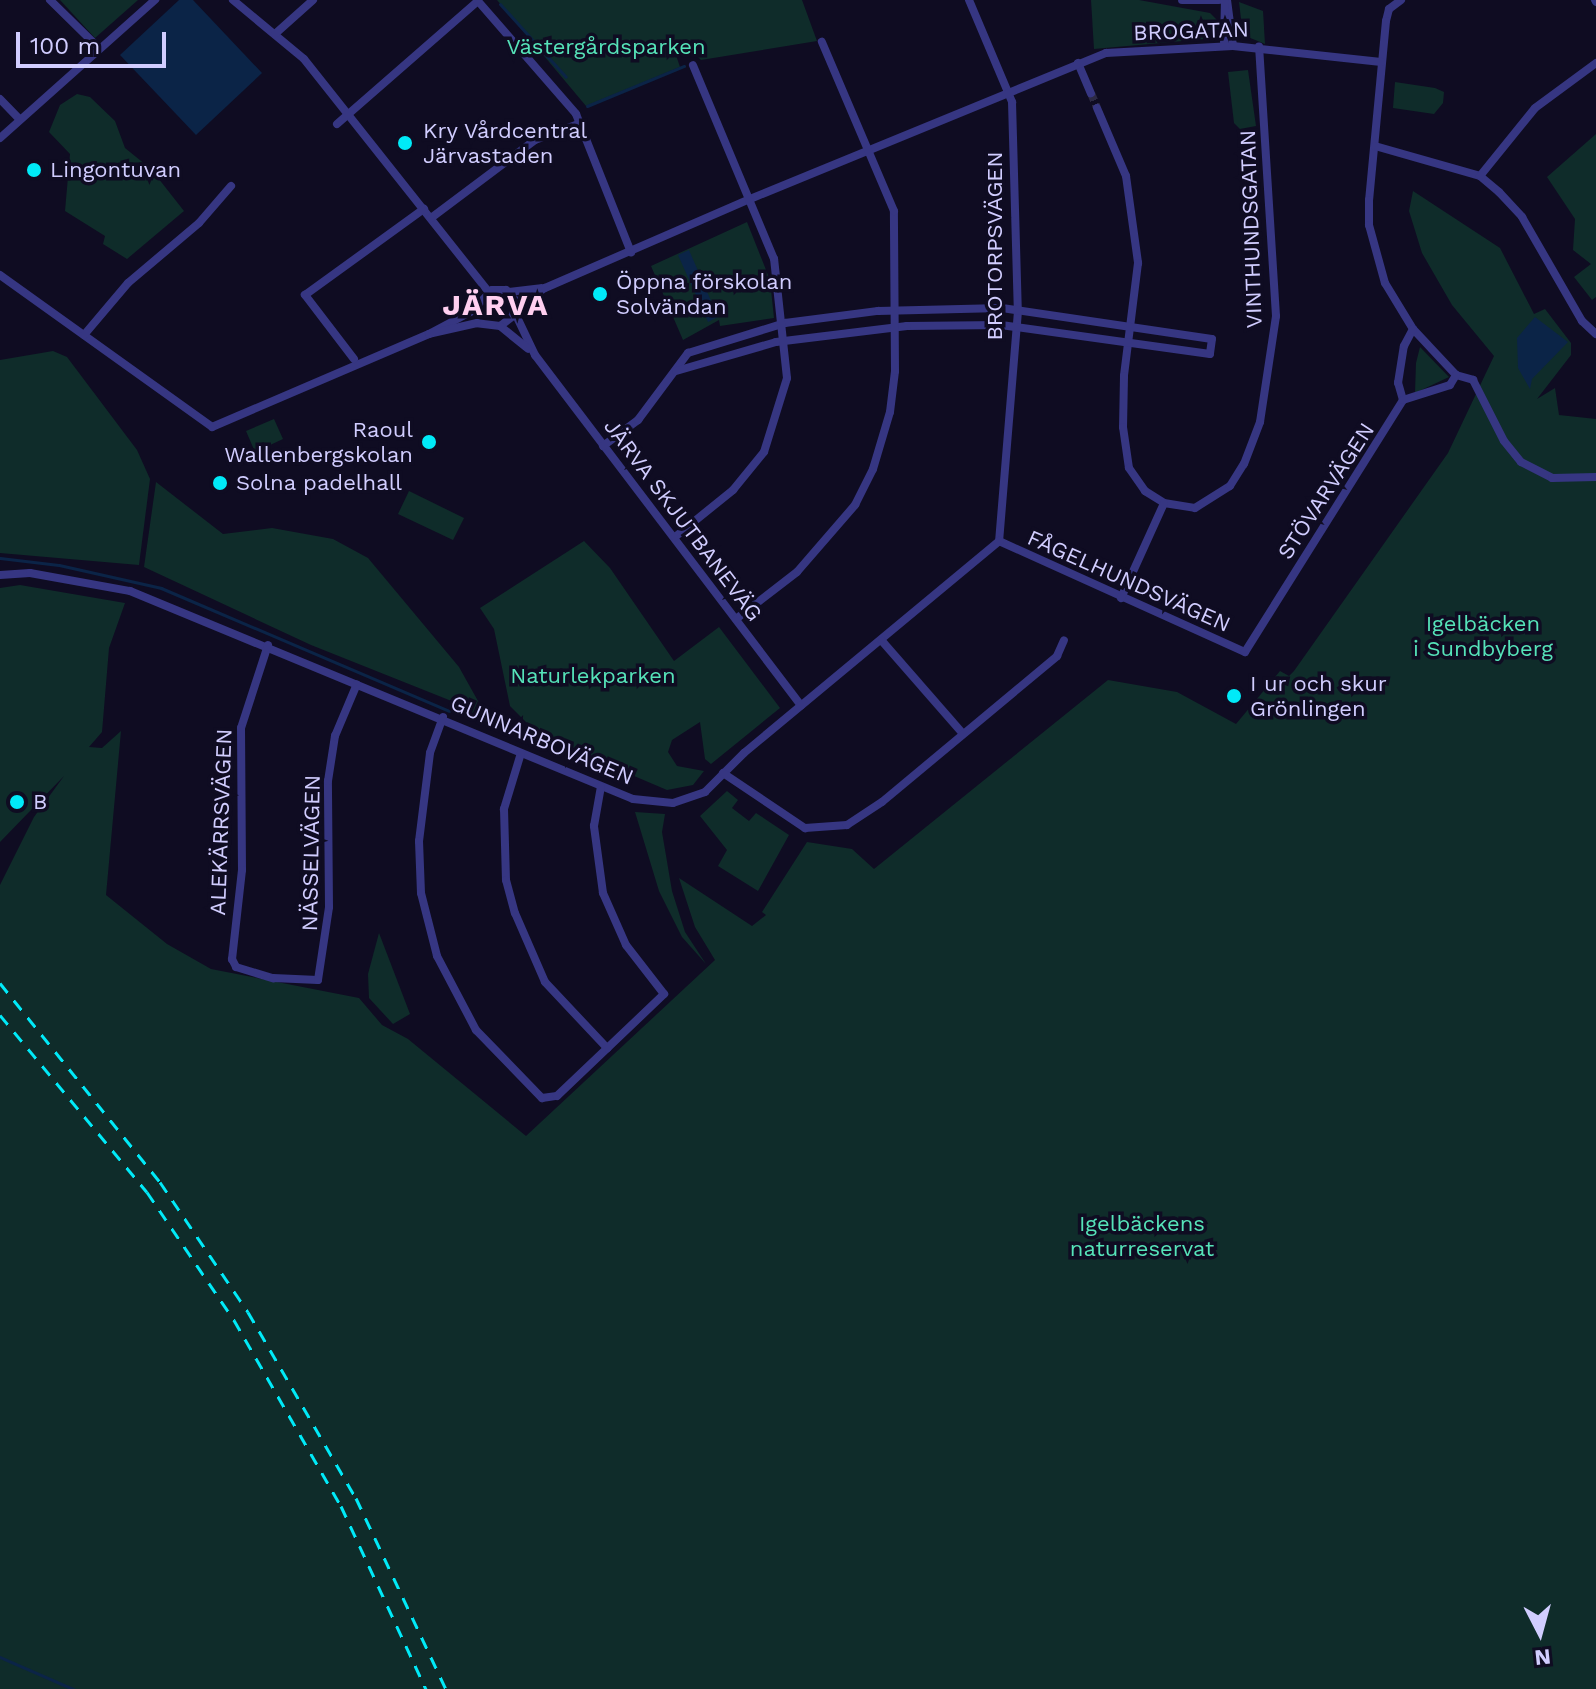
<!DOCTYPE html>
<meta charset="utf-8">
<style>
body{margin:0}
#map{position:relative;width:1596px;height:1689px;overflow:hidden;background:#0f0c22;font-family:"Work Sans",sans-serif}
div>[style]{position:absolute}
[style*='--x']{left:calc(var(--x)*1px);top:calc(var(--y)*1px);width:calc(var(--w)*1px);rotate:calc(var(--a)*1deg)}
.green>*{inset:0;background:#0f2c2a}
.water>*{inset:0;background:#0b2447}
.stream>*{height:3px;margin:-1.5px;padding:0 1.5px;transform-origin:1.5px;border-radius:1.5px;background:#0b2447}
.minor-tunnel>*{height:8px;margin-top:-4px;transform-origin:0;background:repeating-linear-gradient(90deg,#2c2943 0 8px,transparent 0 12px)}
.minor>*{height:8px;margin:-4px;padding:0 4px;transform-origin:4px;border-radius:4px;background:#363682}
.rail>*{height:3px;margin-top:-1.5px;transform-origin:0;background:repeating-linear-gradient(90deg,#00eaf8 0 12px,transparent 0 22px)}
.dots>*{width:22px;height:22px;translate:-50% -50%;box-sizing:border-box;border:4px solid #0f0c22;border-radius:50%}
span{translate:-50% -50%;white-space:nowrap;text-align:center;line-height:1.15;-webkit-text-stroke:7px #0f0c22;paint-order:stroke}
.street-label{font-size:22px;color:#d1cdff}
.park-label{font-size:22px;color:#56e3b9}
.poi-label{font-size:22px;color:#d1cdff}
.left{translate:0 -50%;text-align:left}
.right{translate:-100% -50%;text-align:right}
.district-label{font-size:30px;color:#ffcff0;font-weight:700;letter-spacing:2px}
.north{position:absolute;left:1500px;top:1593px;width:80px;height:80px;-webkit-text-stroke:6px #0f0c22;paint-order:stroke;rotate:174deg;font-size:22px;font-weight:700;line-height:32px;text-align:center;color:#d1cdff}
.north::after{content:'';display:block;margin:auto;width:28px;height:36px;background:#d1cdff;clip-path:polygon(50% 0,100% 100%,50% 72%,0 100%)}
.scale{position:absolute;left:16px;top:32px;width:150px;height:36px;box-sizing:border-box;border:4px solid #d1cdff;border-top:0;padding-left:10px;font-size:24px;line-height:28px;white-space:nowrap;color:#d1cdff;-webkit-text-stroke:6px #0f0c22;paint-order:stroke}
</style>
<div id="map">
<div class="green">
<i style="clip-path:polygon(60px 0,138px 0,95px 38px)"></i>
<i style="clip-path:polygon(497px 0,802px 0,817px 41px,701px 60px,683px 43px,672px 43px,680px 67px,586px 106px)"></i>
<i style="clip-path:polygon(1091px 0,1139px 0,1210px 13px,1220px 23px,1216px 38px,1094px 49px)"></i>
<i style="clip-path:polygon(1239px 2px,1263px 11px,1265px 44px,1243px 35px)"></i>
<i style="clip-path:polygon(1248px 70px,1256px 126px,1240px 129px,1234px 123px,1228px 72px)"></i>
<i style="clip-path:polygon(1395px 82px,1435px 88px,1444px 92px,1443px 103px,1434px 114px,1393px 108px)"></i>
<i style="clip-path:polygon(77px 94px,90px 97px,115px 121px,125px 148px,151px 169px,184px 211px,127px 259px,103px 244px,105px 236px,65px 211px,70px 154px,49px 132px,60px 105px)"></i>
<i style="clip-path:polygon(1596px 134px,1596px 297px,1592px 300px,1574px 277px,1591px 264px,1573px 250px,1575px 219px,1547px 177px)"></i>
<i style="clip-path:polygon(1413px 191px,1500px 248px,1534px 314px,1545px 309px,1571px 343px,1571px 355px,1537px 399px,1555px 388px,1559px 415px,1596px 419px,1596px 1689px,0 1689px,0 885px,34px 817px,64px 776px,0 842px,0 588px,20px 585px,125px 603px,109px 648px,102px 732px,89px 747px,102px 748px,121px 731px,106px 895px,167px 944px,211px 969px,359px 998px,382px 1025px,408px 1039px,526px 1136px,715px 960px,695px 927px,679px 878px,752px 926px,766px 915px,762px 912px,807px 842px,852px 849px,874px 869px,1108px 680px,1177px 692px,1236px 724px,1280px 671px,1289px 676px,1294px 671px,1448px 453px,1494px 356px,1452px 305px,1422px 253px,1409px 211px)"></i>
<i style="clip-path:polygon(747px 222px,770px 280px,774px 318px,720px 326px,719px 320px,683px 340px,651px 266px)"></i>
<i style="clip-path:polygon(1420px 347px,1449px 377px,1415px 393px,1416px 363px)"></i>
<i style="clip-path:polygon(53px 351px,67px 357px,137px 450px,150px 479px,139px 565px,0 553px,0 360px)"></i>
<i style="clip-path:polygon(274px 419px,283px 439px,255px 452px,246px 431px)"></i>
<i style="clip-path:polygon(156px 482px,223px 534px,272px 528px,333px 539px,368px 558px,459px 667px,478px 701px,523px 740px,449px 700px,311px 645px,144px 567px)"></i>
<i style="clip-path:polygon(409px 491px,464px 518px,453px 540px,398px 514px)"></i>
<i style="clip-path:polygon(584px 541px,610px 568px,674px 661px,719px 627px,780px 708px,711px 764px,705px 759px,700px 722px,672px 740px,668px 752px,677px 766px,704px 771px,693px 785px,667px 790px,540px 736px,510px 706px,494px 629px,480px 608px)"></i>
<i style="clip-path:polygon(727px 791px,738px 800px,732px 808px,749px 821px,756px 813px,789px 835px,758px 891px,718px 866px,727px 850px,700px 816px)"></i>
<i style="clip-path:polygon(635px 812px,665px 814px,662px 832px,672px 891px,685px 932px,706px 964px,682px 937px,659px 891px)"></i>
<i style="clip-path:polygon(379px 933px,410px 1014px,393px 1024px,369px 998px,368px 974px)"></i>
</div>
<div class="water">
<i style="clip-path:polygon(179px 0,193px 0,262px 73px,196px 135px,120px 55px)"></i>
<i style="clip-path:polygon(689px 250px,718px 317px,708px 322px,678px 255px)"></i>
<i style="clip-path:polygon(1535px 317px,1568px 342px,1532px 379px,1530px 389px,1518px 368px,1517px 338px)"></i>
</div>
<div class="stream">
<i style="--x:500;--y:4;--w:98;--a:47.9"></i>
<i style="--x:587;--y:106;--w:105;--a:-22.4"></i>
<i style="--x:0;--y:558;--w:59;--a:6.8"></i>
<i style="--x:59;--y:565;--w:105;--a:12.7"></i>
<i style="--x:161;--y:588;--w:313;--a:23.1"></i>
<i style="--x:0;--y:1657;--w:80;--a:23.7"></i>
</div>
<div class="minor-tunnel">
<i style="--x:1091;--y:93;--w:16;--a:68"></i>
</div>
<div class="minor">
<i style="--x:50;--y:0;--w:69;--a:44.4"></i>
<i style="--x:233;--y:0;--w:92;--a:39.7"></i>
<i style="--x:304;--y:59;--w:298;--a:51.6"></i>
<i style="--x:477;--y:0;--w:151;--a:49"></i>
<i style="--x:576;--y:114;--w:149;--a:68.3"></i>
<i style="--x:969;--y:0;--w:111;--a:67.1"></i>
<i style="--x:1012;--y:102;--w:209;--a:88.4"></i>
<i style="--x:1018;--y:311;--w:231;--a:94.7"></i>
<i style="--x:1182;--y:0;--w:37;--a:0"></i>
<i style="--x:1227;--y:0;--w:46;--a:82.6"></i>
<i style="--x:1401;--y:0;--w:15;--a:143"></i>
<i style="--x:1389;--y:9;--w:12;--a:104"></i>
<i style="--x:1386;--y:21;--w:180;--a:95.4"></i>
<i style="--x:1369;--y:200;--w:25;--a:90"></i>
<i style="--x:1369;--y:225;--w:60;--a:74.6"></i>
<i style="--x:1385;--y:283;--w:54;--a:58.7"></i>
<i style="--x:1413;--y:329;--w:63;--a:46.9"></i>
<i style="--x:1456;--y:375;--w:18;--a:16"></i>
<i style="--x:1473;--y:380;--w:68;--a:63.1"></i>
<i style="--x:1504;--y:441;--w:27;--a:51"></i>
<i style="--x:1521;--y:462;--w:35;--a:27"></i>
<i style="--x:1552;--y:478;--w:44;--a:-1.3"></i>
<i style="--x:1595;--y:0;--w:2;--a:63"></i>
<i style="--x:275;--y:34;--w:51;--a:-41.8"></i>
<i style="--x:1224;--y:46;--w:46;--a:-88.8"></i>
<i style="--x:1078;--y:63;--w:33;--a:67"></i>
<i style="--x:0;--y:99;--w:28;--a:46"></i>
<i style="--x:1097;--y:108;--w:74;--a:66.9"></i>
<i style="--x:1126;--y:176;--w:88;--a:82.1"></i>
<i style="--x:1138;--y:263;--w:114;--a:97.1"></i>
<i style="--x:1124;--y:376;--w:51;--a:91.1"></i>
<i style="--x:1123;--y:427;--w:41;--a:81.7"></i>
<i style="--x:1129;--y:468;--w:28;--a:55"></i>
<i style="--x:1145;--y:491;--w:22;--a:32"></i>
<i style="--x:1164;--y:503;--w:31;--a:9"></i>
<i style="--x:1195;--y:508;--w:41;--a:-32.2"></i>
<i style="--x:1230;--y:486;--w:26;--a:-58"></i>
<i style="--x:1244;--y:464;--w:45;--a:-69.1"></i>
<i style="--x:1260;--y:422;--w:107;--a:-81.4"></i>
<i style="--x:1276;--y:316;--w:270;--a:-93.6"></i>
<i style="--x:337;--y:124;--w:187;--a:-41.1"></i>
<i style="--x:0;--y:138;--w:208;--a:-41.7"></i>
<i style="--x:1375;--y:146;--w:109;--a:15.9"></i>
<i style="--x:1480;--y:176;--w:25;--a:40"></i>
<i style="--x:1499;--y:192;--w:34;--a:47"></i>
<i style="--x:1522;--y:217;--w:120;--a:60"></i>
<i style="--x:1582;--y:321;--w:19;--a:43"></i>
<i style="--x:1480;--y:176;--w:87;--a:-51"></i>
<i style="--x:1535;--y:108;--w:76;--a:-36.4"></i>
<i style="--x:431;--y:218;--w:130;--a:-36.9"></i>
<i style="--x:535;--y:140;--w:49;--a:-20.3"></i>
<i style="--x:0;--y:275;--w:261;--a:35.6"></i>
<i style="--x:212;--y:427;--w:236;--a:-23.2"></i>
<i style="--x:429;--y:334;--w:49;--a:-28.1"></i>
<i style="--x:472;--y:311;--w:29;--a:-46"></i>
<i style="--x:492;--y:290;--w:14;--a:0"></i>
<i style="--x:506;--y:290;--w:13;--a:48"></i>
<i style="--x:515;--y:300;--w:16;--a:97"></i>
<i style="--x:513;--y:316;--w:16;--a:142"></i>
<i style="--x:500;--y:326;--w:23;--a:-173"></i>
<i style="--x:477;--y:323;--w:49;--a:167.1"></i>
<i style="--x:509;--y:292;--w:32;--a:-7"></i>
<i style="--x:516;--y:308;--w:35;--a:-35"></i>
<i style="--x:545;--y:288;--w:223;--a:-23.5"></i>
<i style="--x:750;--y:199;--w:385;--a:-22.3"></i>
<i style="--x:1106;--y:53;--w:127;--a:-3.2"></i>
<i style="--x:1233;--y:46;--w:149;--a:6.2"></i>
<i style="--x:515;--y:313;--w:47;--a:64.5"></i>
<i style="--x:535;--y:355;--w:440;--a:52.8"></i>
<i style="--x:500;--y:326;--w:36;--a:39"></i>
<i style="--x:84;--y:335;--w:68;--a:-49.8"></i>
<i style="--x:128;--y:283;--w:93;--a:-40.2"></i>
<i style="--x:199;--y:223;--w:49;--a:-49.1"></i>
<i style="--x:354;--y:359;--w:81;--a:-127.4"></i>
<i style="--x:305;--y:295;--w:147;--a:-35.9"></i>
<i style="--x:1403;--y:400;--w:18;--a:-106"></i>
<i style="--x:1398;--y:383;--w:37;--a:-81"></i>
<i style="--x:1404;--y:346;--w:19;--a:-62"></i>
<i style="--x:603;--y:446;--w:44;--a:-36.6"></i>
<i style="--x:638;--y:420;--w:84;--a:-53.3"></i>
<i style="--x:688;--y:353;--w:102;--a:-17.2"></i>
<i style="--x:785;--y:323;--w:94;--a:-7.4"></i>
<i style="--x:878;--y:311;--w:124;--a:-1.4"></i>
<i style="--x:1002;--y:308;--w:212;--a:8.4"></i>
<i style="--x:1212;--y:339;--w:15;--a:98"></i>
<i style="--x:1210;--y:354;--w:211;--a:-172.1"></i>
<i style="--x:1001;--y:325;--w:94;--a:179.4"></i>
<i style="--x:907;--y:326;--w:132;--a:173"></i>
<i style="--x:776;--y:342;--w:104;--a:163.8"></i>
<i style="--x:675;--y:537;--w:75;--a:-39"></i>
<i style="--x:733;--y:490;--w:49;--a:-50.8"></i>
<i style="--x:764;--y:452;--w:77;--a:-72.7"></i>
<i style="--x:787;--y:378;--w:120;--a:-96.2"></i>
<i style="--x:774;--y:259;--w:210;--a:-112.7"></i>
<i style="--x:999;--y:541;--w:270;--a:24.3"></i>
<i style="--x:1245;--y:652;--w:297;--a:-57.9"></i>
<i style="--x:1403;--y:400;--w:49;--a:-17.7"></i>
<i style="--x:1450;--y:385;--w:12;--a:-59"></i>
<i style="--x:0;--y:575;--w:30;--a:-4"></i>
<i style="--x:30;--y:573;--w:102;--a:10.2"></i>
<i style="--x:130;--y:591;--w:544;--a:22.47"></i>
<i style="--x:633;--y:799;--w:40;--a:5.7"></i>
<i style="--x:673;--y:803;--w:34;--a:-19"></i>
<i style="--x:705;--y:792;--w:55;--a:-45"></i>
<i style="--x:744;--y:753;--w:332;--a:-39.7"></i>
<i style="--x:1121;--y:598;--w:104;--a:-65.6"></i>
<i style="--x:736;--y:619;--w:77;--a:-37.6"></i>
<i style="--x:797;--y:572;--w:89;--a:-49.1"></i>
<i style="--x:855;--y:505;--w:40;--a:-63.4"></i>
<i style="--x:873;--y:469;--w:59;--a:-73.4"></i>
<i style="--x:890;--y:412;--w:41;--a:-83"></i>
<i style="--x:895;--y:371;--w:160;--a:-90.4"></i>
<i style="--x:894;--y:211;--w:184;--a:-113.1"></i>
<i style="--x:882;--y:641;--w:123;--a:48.9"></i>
<i style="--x:268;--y:645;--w:87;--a:108"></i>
<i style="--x:241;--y:728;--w:142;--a:89.6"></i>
<i style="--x:242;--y:870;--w:90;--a:96.4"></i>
<i style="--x:232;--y:959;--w:9;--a:63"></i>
<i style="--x:236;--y:967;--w:39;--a:17"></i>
<i style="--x:273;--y:978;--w:45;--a:2.5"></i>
<i style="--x:318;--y:980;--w:74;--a:-81.4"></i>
<i style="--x:329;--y:907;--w:126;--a:-90.5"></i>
<i style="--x:328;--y:781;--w:46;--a:-81.2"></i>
<i style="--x:335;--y:736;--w:56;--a:-67.1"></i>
<i style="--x:443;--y:717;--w:38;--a:110"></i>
<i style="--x:430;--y:753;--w:89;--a:97.1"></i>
<i style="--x:419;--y:841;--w:52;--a:87.8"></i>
<i style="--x:421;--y:893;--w:65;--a:75.7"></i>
<i style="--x:437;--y:956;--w:84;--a:62.2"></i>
<i style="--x:476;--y:1030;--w:95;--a:45.9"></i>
<i style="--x:542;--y:1098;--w:15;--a:-8"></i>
<i style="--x:557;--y:1096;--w:148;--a:-43.6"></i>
<i style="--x:664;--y:994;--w:62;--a:-127.8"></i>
<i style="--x:626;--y:945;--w:57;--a:-113.9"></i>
<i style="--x:603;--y:893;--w:68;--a:-97.7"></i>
<i style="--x:594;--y:826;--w:40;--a:-80"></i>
<i style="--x:521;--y:753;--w:59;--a:106.9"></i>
<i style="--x:504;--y:809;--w:71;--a:88.4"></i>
<i style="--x:506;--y:880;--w:34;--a:75"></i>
<i style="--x:515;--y:913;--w:75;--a:66.5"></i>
<i style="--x:545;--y:982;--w:91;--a:46.8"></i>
<i style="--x:723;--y:773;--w:99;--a:33.9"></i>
<i style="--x:805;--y:828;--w:42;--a:-4.1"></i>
<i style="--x:847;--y:825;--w:42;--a:-33.3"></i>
<i style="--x:882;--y:802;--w:228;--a:-39.8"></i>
<i style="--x:1057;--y:656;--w:17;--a:-66"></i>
</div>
<div class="rail">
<i style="--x:0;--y:983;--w:255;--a:51.2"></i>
<i style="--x:160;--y:1182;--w:157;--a:55.9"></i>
<i style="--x:248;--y:1312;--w:215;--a:59.9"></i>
<i style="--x:356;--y:1498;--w:211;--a:64.8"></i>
<i style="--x:0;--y:1015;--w:230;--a:50.3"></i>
<i style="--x:147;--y:1192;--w:155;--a:55.8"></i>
<i style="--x:234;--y:1320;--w:215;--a:60.1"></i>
<i style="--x:341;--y:1506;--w:202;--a:65.1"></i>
</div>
<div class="dots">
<i style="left:405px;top:143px;background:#00eaf8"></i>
<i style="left:34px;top:170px;background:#00eaf8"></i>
<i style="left:600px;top:294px;background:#00eaf8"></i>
<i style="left:429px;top:442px;background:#00eaf8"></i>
<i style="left:220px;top:483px;background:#00eaf8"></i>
<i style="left:1234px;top:696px;background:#00eaf8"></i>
<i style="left:17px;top:802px;background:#00eaf8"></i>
</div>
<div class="street-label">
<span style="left:1191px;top:31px;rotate:-2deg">BROGATAN</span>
<span style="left:1251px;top:229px;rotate:-92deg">VINTHUNDSGATAN</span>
<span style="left:995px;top:246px;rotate:-90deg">BROTORPSVÄGEN</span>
<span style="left:1326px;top:491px;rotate:-57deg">STÖVARVÄGEN</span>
<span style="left:683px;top:520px;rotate:53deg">JÄRVA SKJUTBANEVÄG</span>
<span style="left:1129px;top:581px;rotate:24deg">FÅGELHUNDSVÄGEN</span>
<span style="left:542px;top:740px;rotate:23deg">GUNNARBOVÄGEN</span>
<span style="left:221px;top:822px;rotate:-88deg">ALEKÄRRSVÄGEN</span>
<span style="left:311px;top:853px;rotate:-89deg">NÄSSELVÄGEN</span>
</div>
<div class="park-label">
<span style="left:606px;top:47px">Västergårdsparken</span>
<span style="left:1483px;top:636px">Igelbäcken<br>i Sundbyberg</span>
<span style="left:593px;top:676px">Naturlekparken</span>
<span style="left:1142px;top:1236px">Igelbäckens<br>naturreservat</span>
</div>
<div class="poi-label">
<span class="left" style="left:423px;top:143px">Kry Vårdcentral<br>Järvastaden</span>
<span class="left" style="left:50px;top:170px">Lingontuvan</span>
<span class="left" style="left:616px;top:294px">Öppna förskolan<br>Solvändan</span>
<span class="right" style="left:413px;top:442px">Raoul<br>Wallenbergskolan</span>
<span class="left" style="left:236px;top:483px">Solna padelhall</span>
<span class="left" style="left:1250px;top:696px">I ur och skur<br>Grönlingen</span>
<span class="left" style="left:33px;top:802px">B</span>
</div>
<div class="district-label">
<span style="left:496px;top:305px">JÄRVA</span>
</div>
<div class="north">N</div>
<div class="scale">100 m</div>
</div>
